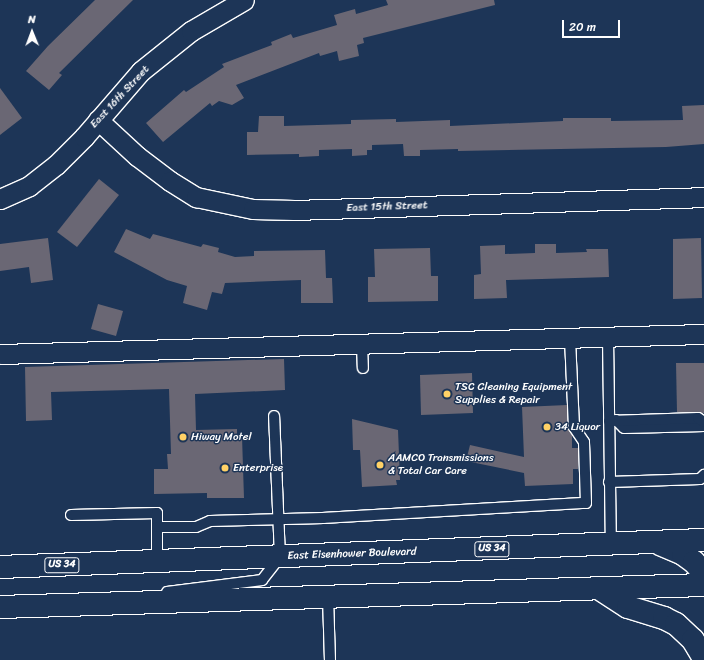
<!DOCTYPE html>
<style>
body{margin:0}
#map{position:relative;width:704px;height:660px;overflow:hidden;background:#1d3557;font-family:Sriracha,sans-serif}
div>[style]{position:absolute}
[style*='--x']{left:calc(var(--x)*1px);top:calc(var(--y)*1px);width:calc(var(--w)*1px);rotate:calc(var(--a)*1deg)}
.building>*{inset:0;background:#6a6774}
.roads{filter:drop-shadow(1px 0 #fff) drop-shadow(-1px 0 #fff) drop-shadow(0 1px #fff) drop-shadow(0 -1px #fff)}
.service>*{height:10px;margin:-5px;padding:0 5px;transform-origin:5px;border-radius:5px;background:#1d3557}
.minor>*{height:19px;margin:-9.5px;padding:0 9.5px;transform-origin:9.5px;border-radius:9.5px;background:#1d3557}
.trunk>*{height:22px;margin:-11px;padding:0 11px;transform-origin:11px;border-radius:11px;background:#1d3557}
.dots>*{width:11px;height:11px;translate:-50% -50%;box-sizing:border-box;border:2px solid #1d3557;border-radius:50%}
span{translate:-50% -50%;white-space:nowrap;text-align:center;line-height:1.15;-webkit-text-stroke:3px #1d3557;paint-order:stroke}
.shield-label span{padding:1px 3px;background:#1d3557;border:1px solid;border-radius:3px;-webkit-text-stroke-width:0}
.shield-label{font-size:10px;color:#fff;font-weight:700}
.street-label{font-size:11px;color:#fff}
.poi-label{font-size:11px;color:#fff}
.left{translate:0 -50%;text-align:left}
.north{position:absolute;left:12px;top:12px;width:40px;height:40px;-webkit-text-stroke:3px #1d3557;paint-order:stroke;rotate:359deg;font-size:11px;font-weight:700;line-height:16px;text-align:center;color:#fff}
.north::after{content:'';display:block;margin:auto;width:14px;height:18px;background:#fff;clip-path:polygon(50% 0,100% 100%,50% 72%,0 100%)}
.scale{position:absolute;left:562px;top:20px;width:58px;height:18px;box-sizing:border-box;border:2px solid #fff;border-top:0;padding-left:5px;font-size:12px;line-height:14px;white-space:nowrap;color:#fff;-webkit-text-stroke:3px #1d3557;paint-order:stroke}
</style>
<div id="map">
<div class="building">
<i style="clip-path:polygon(95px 0,133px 0,59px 73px,62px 75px,49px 90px,26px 71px,48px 46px)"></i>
<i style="clip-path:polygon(386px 0,494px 0,495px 5px,363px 38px,364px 43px,357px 45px,359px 56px,339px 61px,337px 51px,320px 56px,319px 53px,236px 85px,244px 98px,232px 105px,219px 101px,212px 106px,210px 103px,163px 142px,146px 123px,184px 90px,186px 92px,224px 67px,222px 64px,272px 45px,271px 42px,291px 34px,293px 38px,337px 25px,334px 15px,355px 9px,356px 14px,388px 5px)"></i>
<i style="clip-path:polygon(0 88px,22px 118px,0 135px)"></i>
<i style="clip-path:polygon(704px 105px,704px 144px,666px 147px,458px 151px,458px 149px,420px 150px,420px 156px,404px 156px,403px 144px,372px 145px,372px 150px,367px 150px,367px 155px,352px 156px,352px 149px,319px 150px,319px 156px,299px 157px,299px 154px,247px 155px,247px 132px,258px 132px,259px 116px,284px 116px,284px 126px,351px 124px,351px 120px,396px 119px,396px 122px,450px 120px,450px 126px,563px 121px,563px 118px,611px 118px,611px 121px,683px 120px,682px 106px)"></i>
<i style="clip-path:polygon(99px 179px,119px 195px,77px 247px,57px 232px)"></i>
<i style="clip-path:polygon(126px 229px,150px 239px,153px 234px,201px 247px,203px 244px,219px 248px,218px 252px,235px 257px,254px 256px,254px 251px,325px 250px,326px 278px,332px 278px,333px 303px,301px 303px,301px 280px,225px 283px,222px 294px,212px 292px,207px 310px,183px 303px,187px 286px,167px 280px,114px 252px)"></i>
<i style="clip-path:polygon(48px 238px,53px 280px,31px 283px,29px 267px,0 271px,0 244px)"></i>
<i style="clip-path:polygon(701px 238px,702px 298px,673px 299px,673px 239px)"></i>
<i style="clip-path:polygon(535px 244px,556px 244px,556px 253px,587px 252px,586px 249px,608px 249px,609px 277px,506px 280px,507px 298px,474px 299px,474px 275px,481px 274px,480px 246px,505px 245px,505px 254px,535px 253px)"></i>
<i style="clip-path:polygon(430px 248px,431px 276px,438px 276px,438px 301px,368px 302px,368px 277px,375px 277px,374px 249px)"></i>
<i style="clip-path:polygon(98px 304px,123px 311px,116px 336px,91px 329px)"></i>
<i style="clip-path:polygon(284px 359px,285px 390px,195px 394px,196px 430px,237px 429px,237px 436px,242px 436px,244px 498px,207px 498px,207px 493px,154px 494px,154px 469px,168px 469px,167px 454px,171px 454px,169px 389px,51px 392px,52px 420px,26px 421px,25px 367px)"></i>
<i style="clip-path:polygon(676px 363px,704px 363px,704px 413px,677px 412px)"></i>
<i style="clip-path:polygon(472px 373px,473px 413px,421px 415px,420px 375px)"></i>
<i style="clip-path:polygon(567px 405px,568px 427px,572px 435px,572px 448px,578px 448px,578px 469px,573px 469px,573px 484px,525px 486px,524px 473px,466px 461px,470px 445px,524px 457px,522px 407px)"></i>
<i style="clip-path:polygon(352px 419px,398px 430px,400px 480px,396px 480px,397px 485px,362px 487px,360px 450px,353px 450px)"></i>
</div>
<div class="roads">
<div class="service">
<i style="--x:608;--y:337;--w:207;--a:89.2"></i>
<i style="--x:362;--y:344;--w:24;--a:88"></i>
<i style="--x:616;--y:420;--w:11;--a:45"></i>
<i style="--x:624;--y:428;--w:80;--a:-1.4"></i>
<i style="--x:609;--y:421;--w:89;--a:-1.9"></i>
<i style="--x:698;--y:418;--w:7;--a:34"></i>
<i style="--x:609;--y:482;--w:91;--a:-1.9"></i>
<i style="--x:700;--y:479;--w:6;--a:-45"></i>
<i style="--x:71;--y:515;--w:86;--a:-1.3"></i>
<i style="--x:157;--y:513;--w:48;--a:90"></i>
<i style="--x:157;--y:527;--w:39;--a:0"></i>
<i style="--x:196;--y:527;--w:15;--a:-23"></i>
<i style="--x:210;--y:521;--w:113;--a:-1.5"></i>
<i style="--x:323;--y:518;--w:263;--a:-3.3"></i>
<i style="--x:586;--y:503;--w:61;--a:-91.9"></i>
<i style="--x:584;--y:442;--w:18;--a:-124"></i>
<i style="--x:574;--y:427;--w:89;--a:-92.6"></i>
<i style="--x:167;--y:592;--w:96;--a:-7.2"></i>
<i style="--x:262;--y:580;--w:29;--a:-52"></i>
<i style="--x:280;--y:557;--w:141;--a:-92.4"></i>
<i style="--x:328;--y:597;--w:63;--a:88.2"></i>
</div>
<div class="minor">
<i style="--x:98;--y:120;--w:53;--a:42.7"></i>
<i style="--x:137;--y:156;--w:41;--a:37.1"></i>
<i style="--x:170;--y:181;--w:31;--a:32"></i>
<i style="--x:196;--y:197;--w:58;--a:11.9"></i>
<i style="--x:253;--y:209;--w:41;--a:1.4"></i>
<i style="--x:294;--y:210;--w:410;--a:-1.8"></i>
<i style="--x:0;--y:199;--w:32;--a:-24"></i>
<i style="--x:29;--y:186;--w:34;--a:-38"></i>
<i style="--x:56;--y:165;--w:40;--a:-45"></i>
<i style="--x:84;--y:137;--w:87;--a:-49.2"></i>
<i style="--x:141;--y:71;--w:64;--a:-38.7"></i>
<i style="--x:191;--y:31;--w:61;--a:-30.3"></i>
<i style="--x:0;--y:354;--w:704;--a:-1.63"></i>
</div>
<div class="trunk">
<i style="--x:660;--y:544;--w:25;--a:23"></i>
<i style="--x:683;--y:554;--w:14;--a:36"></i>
<i style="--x:694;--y:562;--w:16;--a:50"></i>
<i style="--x:0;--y:567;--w:705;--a:-2.2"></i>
<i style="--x:600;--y:589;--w:33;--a:33"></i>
<i style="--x:628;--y:607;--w:38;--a:17"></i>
<i style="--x:664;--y:618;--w:13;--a:27"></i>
<i style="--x:676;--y:624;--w:23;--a:43"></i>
<i style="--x:693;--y:640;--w:21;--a:59"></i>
<i style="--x:0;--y:607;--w:704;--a:-1.79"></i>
</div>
</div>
<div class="dots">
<i style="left:447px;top:394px;background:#ffd166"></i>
<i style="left:547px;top:427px;background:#ffd166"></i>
<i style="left:183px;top:437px;background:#ffd166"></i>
<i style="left:380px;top:465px;background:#ffd166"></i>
<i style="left:225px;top:468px;background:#ffd166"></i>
</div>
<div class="shield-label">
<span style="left:492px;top:549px">US 34</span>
<span style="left:62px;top:565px">US 34</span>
</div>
<div class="street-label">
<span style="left:120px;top:97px;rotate:-47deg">East 16th Street</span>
<span style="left:387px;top:207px;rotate:-2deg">East 15th Street</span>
<span style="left:352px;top:554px;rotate:-2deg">East Eisenhower Boulevard</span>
</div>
<div class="poi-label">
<span class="left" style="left:455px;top:394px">TSC Cleaning Equipment<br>Supplies &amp; Repair</span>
<span class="left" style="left:555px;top:427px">34 Liquor</span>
<span class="left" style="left:191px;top:437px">Hiway Motel</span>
<span class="left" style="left:388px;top:465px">AAMCO Transmissions<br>&amp; Total Car Care</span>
<span class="left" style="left:233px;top:468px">Enterprise</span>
</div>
<div class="north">N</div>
<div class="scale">20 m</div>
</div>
